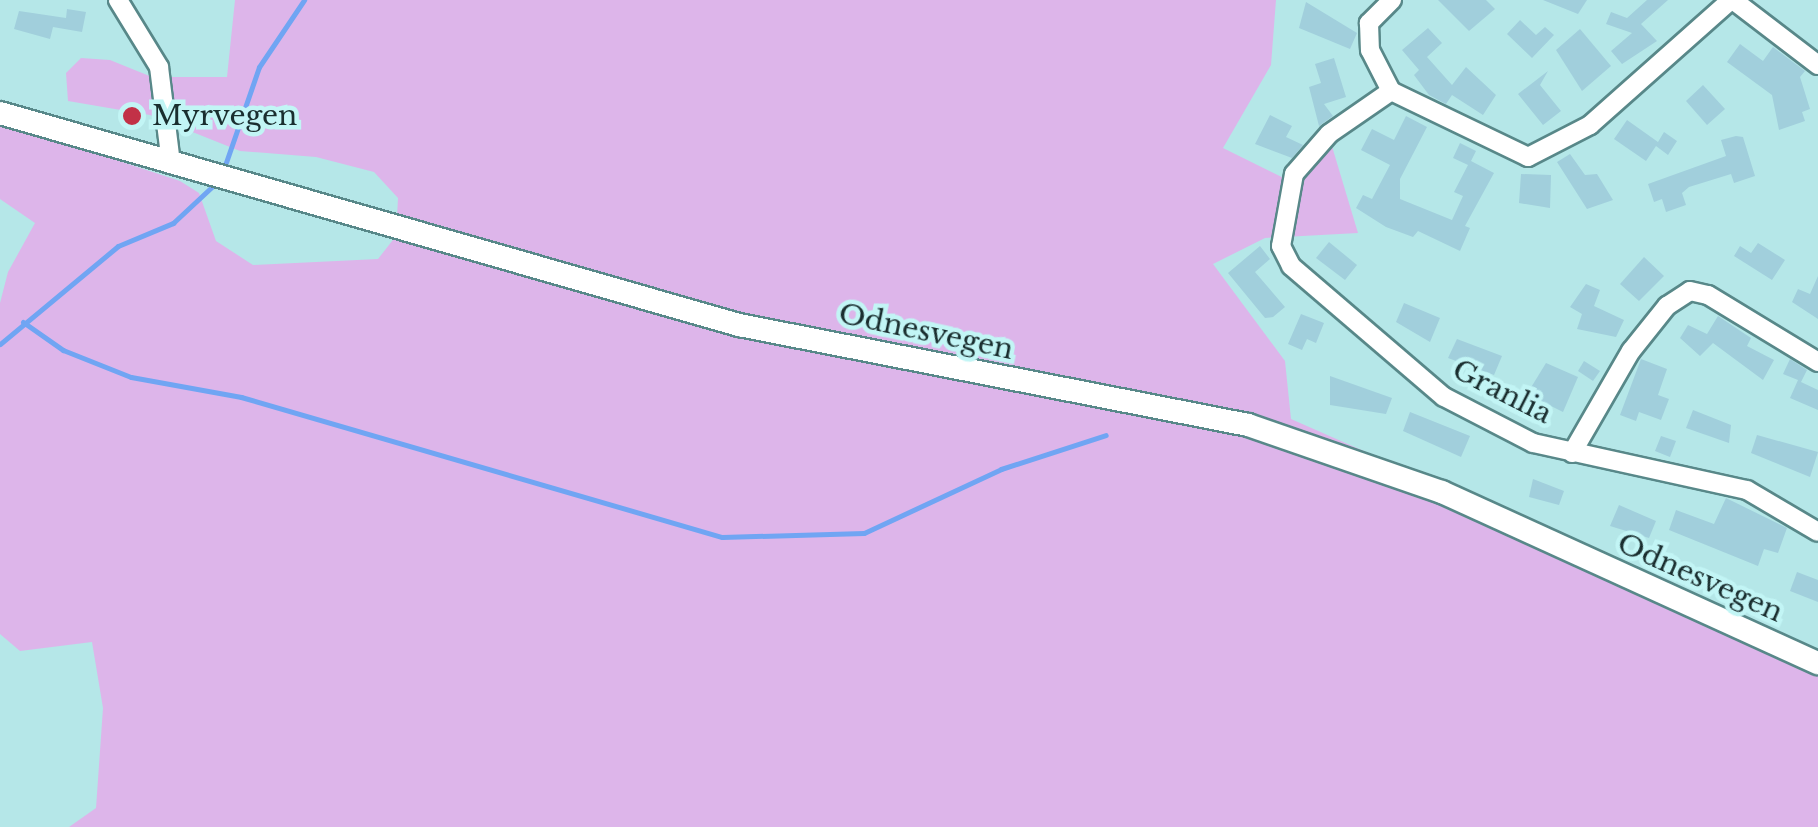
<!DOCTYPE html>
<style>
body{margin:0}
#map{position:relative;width:1818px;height:827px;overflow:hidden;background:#b5e7e8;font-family:"Libre Baskerville",serif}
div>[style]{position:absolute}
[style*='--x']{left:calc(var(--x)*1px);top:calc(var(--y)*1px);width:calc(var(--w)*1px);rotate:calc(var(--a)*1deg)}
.green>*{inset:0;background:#ddb5ea}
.stream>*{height:5px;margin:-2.5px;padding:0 2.5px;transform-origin:2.5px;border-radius:2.5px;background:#70a5f3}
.building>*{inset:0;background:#a1cfdc}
.roads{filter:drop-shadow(2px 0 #588889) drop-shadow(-2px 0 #588889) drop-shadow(0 2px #588889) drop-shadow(0 -2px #588889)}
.minor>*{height:18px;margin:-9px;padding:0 9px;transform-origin:9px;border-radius:9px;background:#fff}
.secondary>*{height:22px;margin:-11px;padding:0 11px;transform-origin:11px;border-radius:11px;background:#fff}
.dots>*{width:28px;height:28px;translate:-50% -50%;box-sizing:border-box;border:5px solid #c2f5f5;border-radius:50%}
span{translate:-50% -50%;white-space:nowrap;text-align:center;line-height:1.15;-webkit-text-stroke:9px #c2f5f5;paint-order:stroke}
.poi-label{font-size:28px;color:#1a2e2f}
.left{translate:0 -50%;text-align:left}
.street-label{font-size:28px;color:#1a2e2f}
</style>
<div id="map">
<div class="green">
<i style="clip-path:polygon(235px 0,1276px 0,1271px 65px,1223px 148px,1298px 185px,1331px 143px,1358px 233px,1265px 238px,1213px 264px,1285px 361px,1291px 419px,1818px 651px,1818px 827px,69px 827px,96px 808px,103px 708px,92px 642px,20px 651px,0 634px,0 303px,8px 272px,35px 223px,0 199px,0 122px,180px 181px,199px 193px,216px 241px,253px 265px,378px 259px,396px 236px,398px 198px,374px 172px,316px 157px,240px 151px,150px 115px,68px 101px,66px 73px,81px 58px,110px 60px,152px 77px,227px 77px)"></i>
</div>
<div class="stream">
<i style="--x:223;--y:171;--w:110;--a:-70.9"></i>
<i style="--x:259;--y:67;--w:81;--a:-56.1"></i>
<i style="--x:23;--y:322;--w:49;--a:35"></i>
<i style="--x:63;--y:350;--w:73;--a:21.7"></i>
<i style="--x:131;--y:377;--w:112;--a:10.3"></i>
<i style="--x:241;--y:397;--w:501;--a:16.23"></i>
<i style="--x:722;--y:537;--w:142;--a:-1.6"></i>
<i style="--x:864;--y:533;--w:151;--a:-25"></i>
<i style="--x:1001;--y:469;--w:110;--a:-17.9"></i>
<i style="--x:0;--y:344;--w:153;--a:-39.7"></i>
<i style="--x:118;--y:246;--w:60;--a:-22.7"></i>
<i style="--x:173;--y:223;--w:62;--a:-43"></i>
</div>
<div class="building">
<i style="clip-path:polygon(1438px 0,1486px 0,1495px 9px,1469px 31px)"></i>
<i style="clip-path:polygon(1543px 0,1587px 0,1578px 14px)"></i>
<i style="clip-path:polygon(1647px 0,1668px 0,1641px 24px,1657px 41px,1622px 64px,1611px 51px,1632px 33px,1606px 24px,1611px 12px,1627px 18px)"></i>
<i style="clip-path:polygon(1306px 2px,1357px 33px,1350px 49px,1299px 28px)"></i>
<i style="clip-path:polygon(67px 9px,86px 12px,82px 32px,53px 27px,50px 39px,14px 29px,19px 11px,66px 18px)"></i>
<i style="clip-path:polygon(1520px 20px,1536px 35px,1545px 27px,1554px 35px,1532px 58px,1507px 34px)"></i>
<i style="clip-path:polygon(1428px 28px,1442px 43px,1427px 57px,1452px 85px,1466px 67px,1496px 95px,1483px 115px,1452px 95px,1446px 104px,1429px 95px,1414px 75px,1419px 70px,1402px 50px)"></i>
<i style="clip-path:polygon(1580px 29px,1611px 66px,1582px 91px,1556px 50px)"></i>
<i style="clip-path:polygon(1740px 44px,1763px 61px,1773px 47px,1805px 71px,1800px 77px,1810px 109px,1802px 112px,1805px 121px,1779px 130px,1772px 95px,1727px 62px)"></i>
<i style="clip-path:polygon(1334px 58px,1346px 97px,1324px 104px,1333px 116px,1319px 126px,1309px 87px,1321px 83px,1315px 64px)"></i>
<i style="clip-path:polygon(1548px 71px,1540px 85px,1561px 111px,1543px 125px,1518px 94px)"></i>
<i style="clip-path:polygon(1703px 85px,1725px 109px,1707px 125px,1686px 101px)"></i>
<i style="clip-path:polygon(1270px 115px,1292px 126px,1286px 137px,1303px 145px,1292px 158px,1255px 144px)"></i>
<i style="clip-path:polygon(1406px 116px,1427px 127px,1400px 179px,1400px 199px,1452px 220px,1463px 196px,1454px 192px,1468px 165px,1453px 158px,1460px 143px,1476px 151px,1471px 161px,1494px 173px,1465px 226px,1470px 228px,1460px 251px,1418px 231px,1413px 237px,1386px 227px,1356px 208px,1363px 195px,1372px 199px,1390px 165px,1361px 150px,1372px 129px,1394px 140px)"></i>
<i style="clip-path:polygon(1627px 120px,1658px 142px,1664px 132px,1677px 141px,1668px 155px,1656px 146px,1646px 161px,1614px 139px)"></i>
<i style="clip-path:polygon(1736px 136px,1743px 137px,1755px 176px,1734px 183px,1731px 174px,1689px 187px,1682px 193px,1686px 205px,1666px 212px,1662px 199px,1654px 202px,1648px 184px,1726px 156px,1721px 140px)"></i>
<i style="clip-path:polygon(1570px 154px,1585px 175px,1597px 174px,1613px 200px,1587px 209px,1557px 162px)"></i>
<i style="clip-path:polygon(1521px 174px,1551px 175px,1550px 208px,1519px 203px)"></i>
<i style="clip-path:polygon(1329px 242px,1357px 265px,1345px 280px,1316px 258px)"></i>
<i style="clip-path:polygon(1758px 243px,1785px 260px,1772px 280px,1734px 256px,1740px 246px,1751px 253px)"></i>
<i style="clip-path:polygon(1260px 246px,1270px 259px,1255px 272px,1285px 307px,1273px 317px,1265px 318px,1228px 273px)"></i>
<i style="clip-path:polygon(1644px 257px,1664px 276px,1639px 301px,1620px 284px)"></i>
<i style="clip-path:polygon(1818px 276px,1818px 319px,1792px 302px,1798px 289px,1810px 294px)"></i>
<i style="clip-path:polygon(1586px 284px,1600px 290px,1594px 306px,1624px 320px,1616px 337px,1577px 329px,1582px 314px,1570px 307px)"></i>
<i style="clip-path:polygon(1404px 303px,1440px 318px,1430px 342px,1396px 322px)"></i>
<i style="clip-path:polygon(1301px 314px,1324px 323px,1316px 343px,1307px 339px,1302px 350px,1288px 344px)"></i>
<i style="clip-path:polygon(1718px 316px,1751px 338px,1747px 346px,1774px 360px,1763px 380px,1713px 343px,1700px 356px,1680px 338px,1688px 325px,1707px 334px)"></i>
<i style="clip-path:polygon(1457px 339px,1502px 356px,1494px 375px,1448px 358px)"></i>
<i style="clip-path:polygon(1641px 359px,1667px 369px,1658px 395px,1669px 399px,1661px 420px,1639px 412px,1636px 421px,1620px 415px)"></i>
<i style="clip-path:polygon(1790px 359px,1807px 370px,1801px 382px,1818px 390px,1818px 410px,1790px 398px,1798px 380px,1783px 374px)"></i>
<i style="clip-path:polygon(1584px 361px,1600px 371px,1593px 381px,1578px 371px)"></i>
<i style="clip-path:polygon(1546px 363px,1578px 377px,1563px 412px,1527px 394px)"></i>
<i style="clip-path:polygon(1330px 376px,1392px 398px,1386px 414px,1330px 405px)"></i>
<i style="clip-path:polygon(1693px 410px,1731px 425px,1729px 443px,1686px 428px)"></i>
<i style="clip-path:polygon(1410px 412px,1470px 436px,1461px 457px,1403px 431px)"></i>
<i style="clip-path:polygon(1757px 435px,1818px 452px,1810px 477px,1751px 453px)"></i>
<i style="clip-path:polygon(1661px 436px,1676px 441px,1670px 457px,1655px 451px)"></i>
<i style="clip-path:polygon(1533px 479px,1564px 491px,1559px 505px,1529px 497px)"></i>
<i style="clip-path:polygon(1726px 498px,1787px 528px,1778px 553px,1764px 549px,1758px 566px,1669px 530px,1676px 510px,1714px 524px)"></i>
<i style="clip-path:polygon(1619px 505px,1656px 521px,1649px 538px,1610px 526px)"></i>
<i style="clip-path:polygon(1797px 572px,1818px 580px,1818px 602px,1790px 591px)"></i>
</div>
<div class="roads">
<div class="minor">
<i style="--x:118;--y:0;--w:79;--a:58.5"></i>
<i style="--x:159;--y:67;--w:98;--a:82.9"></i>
<i style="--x:1392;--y:0;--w:33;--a:135"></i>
<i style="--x:1369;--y:23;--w:27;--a:88"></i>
<i style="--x:1370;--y:50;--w:46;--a:62.9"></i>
<i style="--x:1391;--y:91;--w:152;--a:25.7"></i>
<i style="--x:1528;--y:157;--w:70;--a:-27.3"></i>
<i style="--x:1590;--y:125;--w:188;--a:-41.6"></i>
<i style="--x:1733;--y:0;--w:107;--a:37.4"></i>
<i style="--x:1391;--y:91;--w:75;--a:145.3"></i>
<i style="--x:1329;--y:134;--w:53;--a:131.2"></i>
<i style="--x:1294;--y:174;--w:73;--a:100.2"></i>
<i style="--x:1281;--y:246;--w:22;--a:63"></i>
<i style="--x:1291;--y:266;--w:201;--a:40.6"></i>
<i style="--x:1444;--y:397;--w:100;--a:27.3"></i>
<i style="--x:1533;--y:443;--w:219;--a:12.4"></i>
<i style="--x:1747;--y:490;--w:82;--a:30.6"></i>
<i style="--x:1572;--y:453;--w:118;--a:-60"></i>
<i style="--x:1631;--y:351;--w:58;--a:-51.3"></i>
<i style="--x:1667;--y:306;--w:27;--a:-33"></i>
<i style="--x:1690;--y:291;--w:18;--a:13"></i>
<i style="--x:1708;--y:295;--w:129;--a:31.3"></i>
</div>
<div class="secondary">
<i style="--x:0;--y:113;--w:769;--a:16.01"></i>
<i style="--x:739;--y:325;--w:519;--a:11.11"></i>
<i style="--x:1248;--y:425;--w:205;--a:19.1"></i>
<i style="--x:1442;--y:492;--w:413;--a:24.5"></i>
</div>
</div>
<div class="dots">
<i style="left:132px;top:116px;background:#c23147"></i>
</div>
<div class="poi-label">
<span class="left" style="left:152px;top:116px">Myrvegen</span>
</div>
<div class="street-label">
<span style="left:926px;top:332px;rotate:12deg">Odnesvegen</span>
<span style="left:1502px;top:392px;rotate:27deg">Granlia</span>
<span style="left:1700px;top:578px;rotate:24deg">Odnesvegen</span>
</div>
</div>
